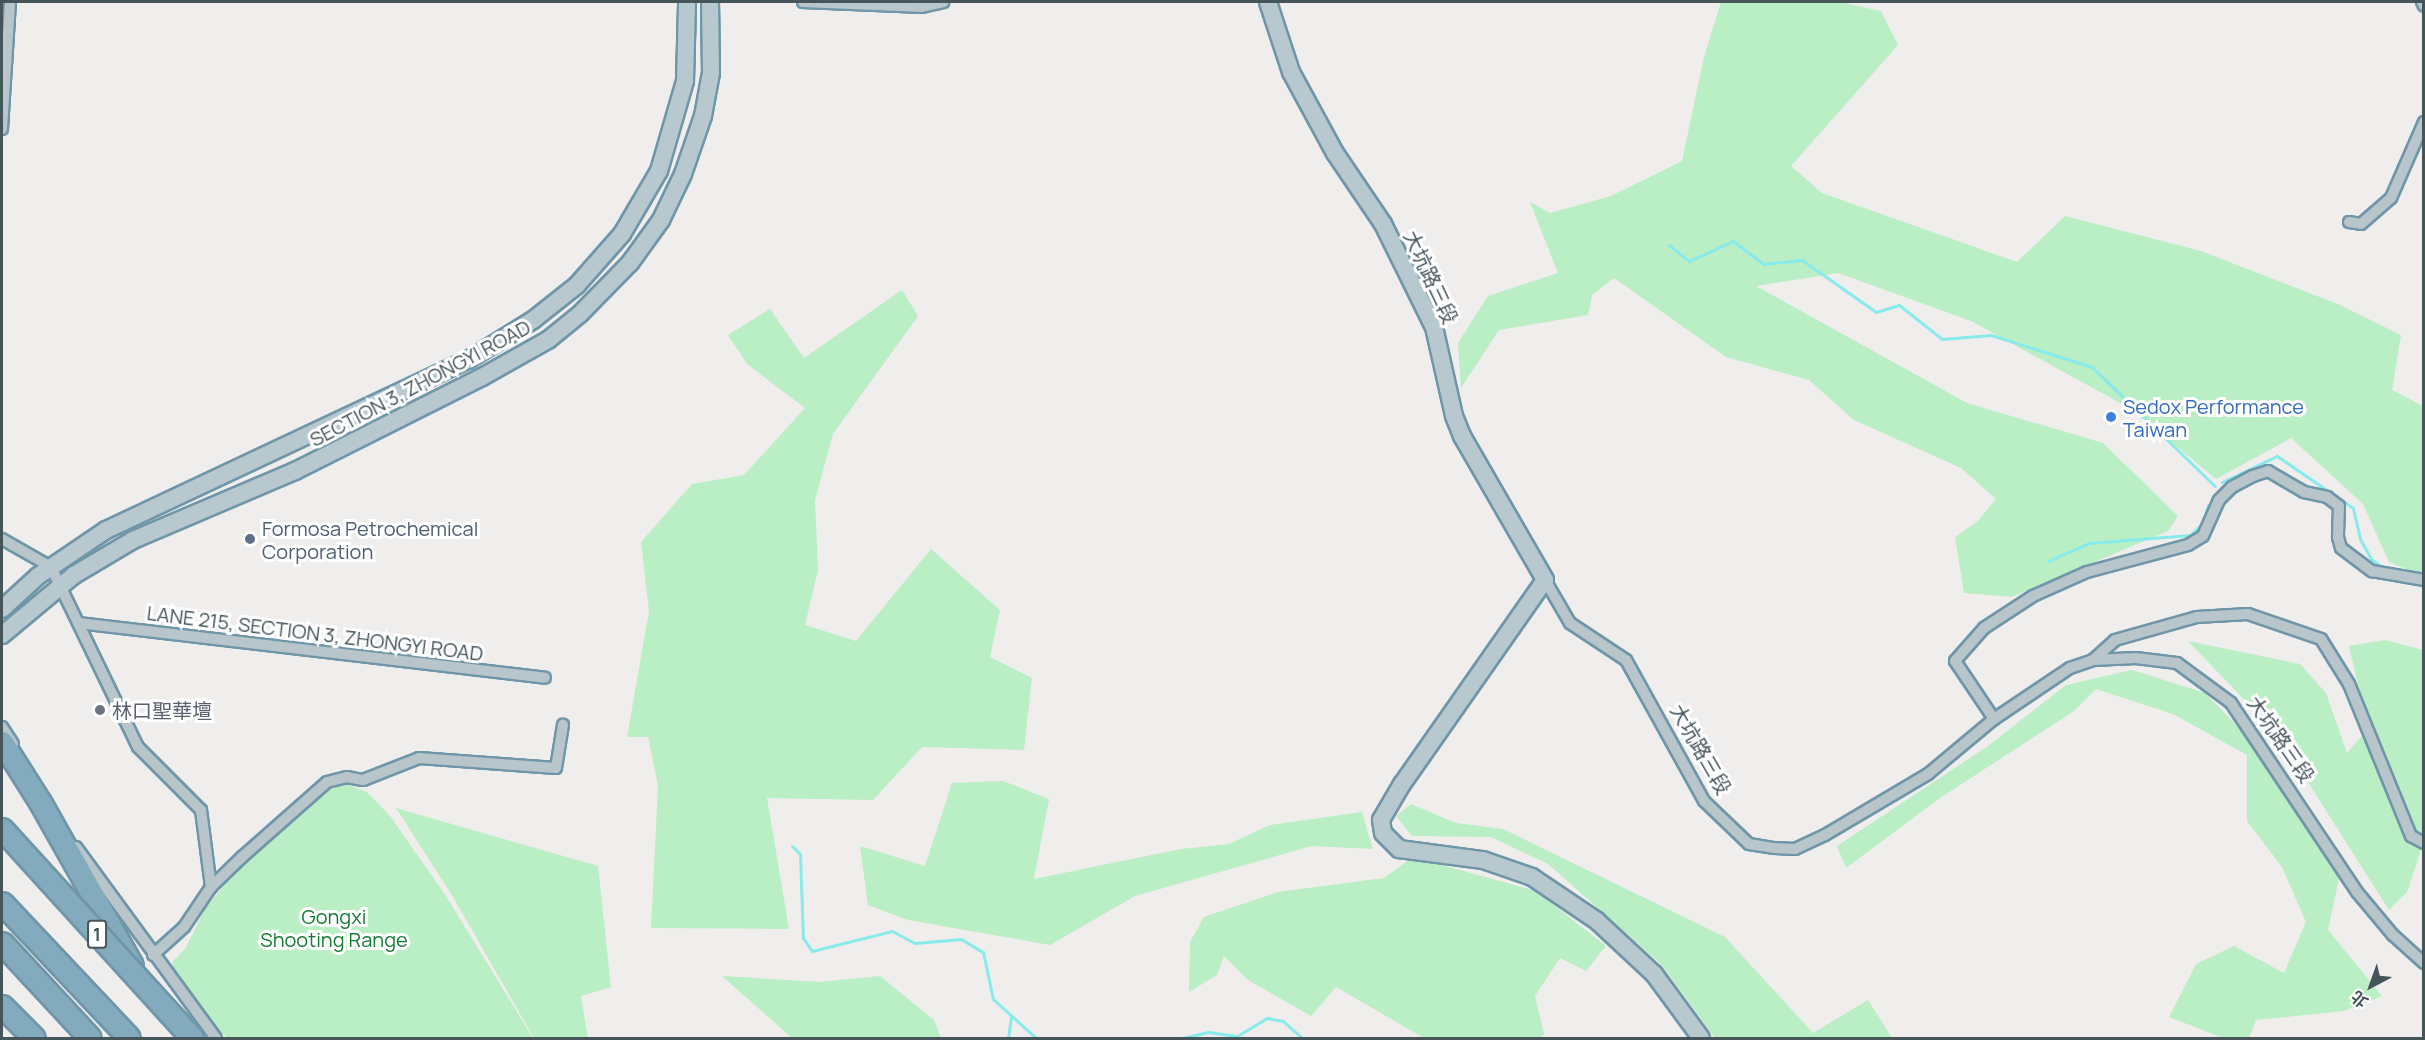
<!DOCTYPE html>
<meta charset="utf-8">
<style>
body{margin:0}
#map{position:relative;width:2425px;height:1040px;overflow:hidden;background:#f0eded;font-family:Manrope,"Noto Sans TC",sans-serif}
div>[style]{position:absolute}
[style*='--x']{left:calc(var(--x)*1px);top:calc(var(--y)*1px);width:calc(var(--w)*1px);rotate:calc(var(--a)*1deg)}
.green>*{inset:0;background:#baeec4}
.stream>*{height:3px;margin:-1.5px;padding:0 1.5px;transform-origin:1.5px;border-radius:1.5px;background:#87ebec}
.roads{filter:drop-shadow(2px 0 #6f96a8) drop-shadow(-2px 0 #6f96a8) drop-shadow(0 2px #6f96a8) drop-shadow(0 -2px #6f96a8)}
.street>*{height:10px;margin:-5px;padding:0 5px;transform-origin:5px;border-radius:5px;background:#b8c5ca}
.secondary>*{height:16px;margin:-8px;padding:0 8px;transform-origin:8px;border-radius:8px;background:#b8c8cf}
.highway>*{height:21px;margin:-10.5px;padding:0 10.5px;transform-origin:10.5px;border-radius:10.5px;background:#84abbd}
.bridges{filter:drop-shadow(2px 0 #6f96a8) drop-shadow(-2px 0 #6f96a8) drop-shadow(0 2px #6f96a8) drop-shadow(0 -2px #6f96a8)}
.highway-bridge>*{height:21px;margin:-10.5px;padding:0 10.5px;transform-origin:10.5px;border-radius:10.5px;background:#84abbd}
.dots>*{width:16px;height:16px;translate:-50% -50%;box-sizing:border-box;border:3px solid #fff;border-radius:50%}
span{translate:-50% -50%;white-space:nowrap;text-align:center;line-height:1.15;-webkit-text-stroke:6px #fff;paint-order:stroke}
.shield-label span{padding:2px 4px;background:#fff;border:2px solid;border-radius:4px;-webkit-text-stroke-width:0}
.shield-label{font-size:18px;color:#45555a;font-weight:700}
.street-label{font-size:20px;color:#45555a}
.shop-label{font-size:20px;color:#366cbe}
.left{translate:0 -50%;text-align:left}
.service-label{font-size:20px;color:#4e5e75}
.worship-label{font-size:20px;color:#5b616d}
.park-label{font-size:20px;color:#167c35}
.frame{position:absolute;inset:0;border:3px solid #45555a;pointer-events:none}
.north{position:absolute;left:2341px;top:956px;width:60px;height:60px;-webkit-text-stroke:4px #fff;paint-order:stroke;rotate:221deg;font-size:16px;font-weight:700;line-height:24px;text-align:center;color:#45555a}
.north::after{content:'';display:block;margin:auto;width:21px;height:27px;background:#45555a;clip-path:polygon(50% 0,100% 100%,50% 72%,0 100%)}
</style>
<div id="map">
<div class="green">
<i style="clip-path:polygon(1721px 2px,1840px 2px,1881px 11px,1898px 45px,1791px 166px,1822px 193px,2017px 262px,2065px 216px,2201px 251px,2338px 304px,2401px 335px,2392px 390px,2423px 406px,2423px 576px,2389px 562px,2363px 504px,2291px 438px,2216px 479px,2131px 409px,1971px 321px,1838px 273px,1756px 286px,1967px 403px,2103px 443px,2178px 516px,2168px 531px,2012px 597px,1964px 593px,1955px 537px,1978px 521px,1996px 499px,1961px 468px,1854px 420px,1809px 380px,1726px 357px,1614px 278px,1592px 295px,1588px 315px,1499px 330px,1461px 388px,1458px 343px,1488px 296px,1558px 273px,1530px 202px,1550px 213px,1611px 196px,1682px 161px,1704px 57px)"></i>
<i style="clip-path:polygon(902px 290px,918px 316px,833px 434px,815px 500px,818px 570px,805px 625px,856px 641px,931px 549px,1000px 610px,990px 657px,1032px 678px,1024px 750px,922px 747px,873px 800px,767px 798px,789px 929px,651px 928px,658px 785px,648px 737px,627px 737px,649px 611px,641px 542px,692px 484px,744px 475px,805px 408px,747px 364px,728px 335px,770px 309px,804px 358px)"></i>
<i style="clip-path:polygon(2385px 640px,2423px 650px,2423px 844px,2407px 892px,2389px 910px,2278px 735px,2188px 641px,2300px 664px,2326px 693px,2347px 753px,2368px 729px,2349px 646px)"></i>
<i style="clip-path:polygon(2132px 670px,2205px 693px,2253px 742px,2339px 878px,2328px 930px,2382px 996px,2344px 1011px,2256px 1020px,2249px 1038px,2223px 1038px,2169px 1017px,2196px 964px,2234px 946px,2284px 973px,2306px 922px,2282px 867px,2247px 821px,2247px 755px,2173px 714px,2096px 689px,2074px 711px,1940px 798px,1846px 868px,1837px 846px,1988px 746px,2066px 685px)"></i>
<i style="clip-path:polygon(1003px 781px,1049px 799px,1034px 879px,1181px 849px,1229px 844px,1270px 825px,1362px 812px,1373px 849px,1312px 846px,1135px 896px,1050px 945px,908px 920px,868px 905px,860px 846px,925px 866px,952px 783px)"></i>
<i style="clip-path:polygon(344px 783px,367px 792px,390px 816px,446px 896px,533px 1038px,227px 1038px,179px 986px,171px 972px,173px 961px,185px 949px,205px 909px,238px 868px,314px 798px)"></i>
<i style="clip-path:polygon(1411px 804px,1456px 823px,1503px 829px,1725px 937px,1813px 1033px,1868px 1000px,1892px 1038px,1715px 1038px,1661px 964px,1548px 864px,1491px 837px,1412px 836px,1396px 816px)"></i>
<i style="clip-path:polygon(396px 808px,598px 866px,611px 987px,581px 996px,588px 1038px,534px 1038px,453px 897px)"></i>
<i style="clip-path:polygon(1413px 857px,1536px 891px,1606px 946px,1586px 971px,1560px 958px,1535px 996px,1544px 1034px,1540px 1038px,1424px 1038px,1336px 987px,1311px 1016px,1248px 980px,1224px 956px,1217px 975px,1189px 992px,1190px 942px,1204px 917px,1278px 892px,1384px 878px)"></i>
<i style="clip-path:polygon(722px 976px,819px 982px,880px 976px,934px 1020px,941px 1038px,792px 1038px)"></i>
</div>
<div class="stream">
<i style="--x:1669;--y:245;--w:26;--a:39"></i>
<i style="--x:1689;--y:261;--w:48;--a:-24.4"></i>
<i style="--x:1733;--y:241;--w:38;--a:37"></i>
<i style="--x:1763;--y:264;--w:39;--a:-6"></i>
<i style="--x:1802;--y:260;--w:90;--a:35.1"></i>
<i style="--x:1876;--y:312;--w:24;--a:-17"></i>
<i style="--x:1899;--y:305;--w:55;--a:38.3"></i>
<i style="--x:1942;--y:339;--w:49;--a:-4.7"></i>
<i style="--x:1991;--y:335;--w:106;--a:17.6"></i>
<i style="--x:2092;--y:367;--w:171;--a:44.1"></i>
<i style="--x:2222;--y:482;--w:61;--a:-25.3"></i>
<i style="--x:2277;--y:456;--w:92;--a:34.4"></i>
<i style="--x:2353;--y:508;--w:32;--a:77"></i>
<i style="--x:2360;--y:539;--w:23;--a:61"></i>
<i style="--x:2371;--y:559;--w:19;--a:35"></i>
<i style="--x:2048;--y:561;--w:45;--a:-23.7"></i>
<i style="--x:2089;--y:543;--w:101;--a:-4.5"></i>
<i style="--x:2190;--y:535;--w:16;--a:-43"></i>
<i style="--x:2202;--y:524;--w:20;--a:-72"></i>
<i style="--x:792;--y:846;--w:11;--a:45"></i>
<i style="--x:800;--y:854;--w:84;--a:88"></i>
<i style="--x:803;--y:938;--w:16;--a:55"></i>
<i style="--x:812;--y:951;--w:82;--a:-14"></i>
<i style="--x:892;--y:931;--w:26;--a:28"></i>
<i style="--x:915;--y:943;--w:46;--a:-5"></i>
<i style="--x:961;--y:939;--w:26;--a:31"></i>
<i style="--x:983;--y:952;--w:48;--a:78"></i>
<i style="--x:993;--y:999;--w:58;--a:42.2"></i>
<i style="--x:1008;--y:1038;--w:21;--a:-82"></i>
<i style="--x:1182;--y:1038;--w:27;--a:-13"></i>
<i style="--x:1208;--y:1032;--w:29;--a:8"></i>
<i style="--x:1237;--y:1036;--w:35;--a:-31"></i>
<i style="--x:1267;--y:1018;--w:16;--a:11"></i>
<i style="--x:1283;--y:1021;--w:25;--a:42"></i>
</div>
<div class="roads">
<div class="street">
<i style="--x:803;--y:2;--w:119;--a:2.4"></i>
<i style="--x:922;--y:7;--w:22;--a:-13"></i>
<i style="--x:2422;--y:2;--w:4;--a:63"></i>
<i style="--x:2;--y:129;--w:127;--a:-86.4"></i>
<i style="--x:2349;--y:222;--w:12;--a:9"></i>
<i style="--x:2361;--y:224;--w:40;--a:-41"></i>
<i style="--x:2391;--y:198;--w:83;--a:-66.5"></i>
<i style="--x:2;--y:539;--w:56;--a:29.7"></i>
<i style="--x:51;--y:567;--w:200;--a:64.2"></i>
<i style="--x:138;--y:747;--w:89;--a:45"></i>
<i style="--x:201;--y:810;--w:78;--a:82.6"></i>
<i style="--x:1545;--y:580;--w:50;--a:59.8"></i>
<i style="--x:1570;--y:623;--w:67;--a:33.5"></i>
<i style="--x:1626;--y:660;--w:161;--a:61"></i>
<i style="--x:1704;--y:801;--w:62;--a:43.7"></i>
<i style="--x:1749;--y:844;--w:26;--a:9"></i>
<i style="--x:1775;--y:848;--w:20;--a:3"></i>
<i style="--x:1795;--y:849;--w:33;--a:-25"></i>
<i style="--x:1825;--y:835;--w:120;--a:-30.6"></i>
<i style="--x:1928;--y:774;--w:86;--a:-39.8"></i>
<i style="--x:1994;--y:719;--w:92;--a:-33.9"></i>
<i style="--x:2070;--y:668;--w:24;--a:-19"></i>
<i style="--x:2093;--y:660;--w:43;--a:-2.7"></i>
<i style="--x:2136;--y:658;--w:41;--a:7"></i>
<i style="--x:2177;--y:663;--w:67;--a:36.5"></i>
<i style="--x:2231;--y:703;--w:227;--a:56.3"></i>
<i style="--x:2357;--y:892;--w:56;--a:50.1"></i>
<i style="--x:2393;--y:935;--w:42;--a:42.1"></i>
<i style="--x:79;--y:623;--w:469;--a:6.7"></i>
<i style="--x:2093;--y:660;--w:30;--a:-42"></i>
<i style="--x:2115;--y:640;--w:85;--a:-15.7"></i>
<i style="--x:2197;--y:617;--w:51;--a:-3.4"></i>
<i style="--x:2248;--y:614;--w:77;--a:18.9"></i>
<i style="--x:2321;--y:639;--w:53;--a:58.1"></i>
<i style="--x:2349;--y:684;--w:164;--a:67.8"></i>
<i style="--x:2411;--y:836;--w:15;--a:28"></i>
<i style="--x:1994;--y:719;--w:70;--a:-123.9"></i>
<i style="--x:1955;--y:661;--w:44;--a:-48.7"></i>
<i style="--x:1984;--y:628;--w:59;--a:-33.1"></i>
<i style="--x:2033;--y:596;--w:59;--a:-24"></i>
<i style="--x:2087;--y:572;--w:105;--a:-15"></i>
<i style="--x:2188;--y:545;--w:17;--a:-31"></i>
<i style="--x:2203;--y:536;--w:39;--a:-66"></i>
<i style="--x:2219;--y:500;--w:18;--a:-45"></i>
<i style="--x:2232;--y:487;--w:24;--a:-28"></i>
<i style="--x:2253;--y:476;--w:16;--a:-18"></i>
<i style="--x:2268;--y:471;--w:42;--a:30.3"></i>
<i style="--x:2304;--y:492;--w:24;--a:12"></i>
<i style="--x:2327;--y:497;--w:15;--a:37"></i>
<i style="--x:2339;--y:506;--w:31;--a:92"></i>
<i style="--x:2338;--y:537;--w:11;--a:75"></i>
<i style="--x:2341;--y:548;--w:39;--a:37"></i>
<i style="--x:2372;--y:571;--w:53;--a:9.8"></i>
<i style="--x:2;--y:727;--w:20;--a:57"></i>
<i style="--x:76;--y:847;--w:237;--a:53.8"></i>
<i style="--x:153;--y:955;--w:42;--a:-42.1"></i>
<i style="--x:184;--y:927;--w:48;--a:-56"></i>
<i style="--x:211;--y:887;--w:43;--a:-44.1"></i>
<i style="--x:242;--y:857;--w:113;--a:-41.4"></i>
<i style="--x:327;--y:782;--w:21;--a:-14"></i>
<i style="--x:347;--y:777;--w:16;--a:11"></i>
<i style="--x:363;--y:780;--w:60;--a:-21.4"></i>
<i style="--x:419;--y:758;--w:137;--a:4.2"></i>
<i style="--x:556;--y:768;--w:44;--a:-80.8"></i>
</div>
<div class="secondary">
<i style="--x:1268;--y:2;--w:74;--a:71.8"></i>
<i style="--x:1291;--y:72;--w:92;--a:61.5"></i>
<i style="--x:1335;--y:153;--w:86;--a:55.9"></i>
<i style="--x:1383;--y:224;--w:115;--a:63.7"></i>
<i style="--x:1434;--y:327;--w:91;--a:77.3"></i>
<i style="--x:1454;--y:416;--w:22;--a:68"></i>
<i style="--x:1462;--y:436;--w:166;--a:60"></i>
<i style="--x:1545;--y:580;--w:249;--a:125"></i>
<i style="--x:1402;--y:784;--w:42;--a:120.3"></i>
<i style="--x:1381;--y:820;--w:13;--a:81"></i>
<i style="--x:1383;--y:833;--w:23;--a:45"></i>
<i style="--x:1399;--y:849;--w:85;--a:7.5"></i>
<i style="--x:1483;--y:860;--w:52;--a:19.1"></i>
<i style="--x:1532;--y:877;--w:78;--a:34.1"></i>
<i style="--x:1597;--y:921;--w:78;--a:42.9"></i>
<i style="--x:1654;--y:974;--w:79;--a:53.7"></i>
<i style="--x:2;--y:609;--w:49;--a:-42.5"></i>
<i style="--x:38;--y:576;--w:82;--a:-34.1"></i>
<i style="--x:106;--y:530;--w:400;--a:-25.2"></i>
<i style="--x:468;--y:360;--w:76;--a:-31.6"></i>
<i style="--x:533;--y:320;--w:56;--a:-38.5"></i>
<i style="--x:577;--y:285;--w:68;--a:-48.6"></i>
<i style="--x:622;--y:234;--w:73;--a:-59.6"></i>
<i style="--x:659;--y:171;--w:94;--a:-73.9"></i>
<i style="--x:685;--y:81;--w:79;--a:-88.5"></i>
<i style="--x:2;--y:635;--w:94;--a:-39.8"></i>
<i style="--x:74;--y:575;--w:69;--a:-30.7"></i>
<i style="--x:133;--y:540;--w:176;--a:-23.1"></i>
<i style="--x:295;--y:471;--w:209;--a:-26.7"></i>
<i style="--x:482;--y:377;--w:76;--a:-29.3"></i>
<i style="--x:548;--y:340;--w:41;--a:-39.1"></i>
<i style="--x:580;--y:314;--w:71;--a:-45.6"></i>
<i style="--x:630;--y:263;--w:53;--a:-54.2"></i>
<i style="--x:661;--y:220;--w:51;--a:-64.4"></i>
<i style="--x:683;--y:174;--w:61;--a:-71"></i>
<i style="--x:703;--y:116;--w:44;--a:-79.5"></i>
<i style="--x:711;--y:73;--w:71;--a:-90.8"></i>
</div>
<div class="highway">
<i style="--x:2;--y:742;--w:71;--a:57.7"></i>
<i style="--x:40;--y:802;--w:187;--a:60.6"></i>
<i style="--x:2;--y:903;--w:185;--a:46.7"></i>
<i style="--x:2;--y:943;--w:129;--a:47.2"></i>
<i style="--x:2;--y:1006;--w:45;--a:45"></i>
</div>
</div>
<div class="bridges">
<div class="highway-bridge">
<i style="--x:2;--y:829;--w:282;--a:47.7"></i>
</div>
</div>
<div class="dots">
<i style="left:2111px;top:417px;background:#3f7fe0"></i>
<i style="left:250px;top:539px;background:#5c6f8a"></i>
<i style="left:100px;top:710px;background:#6b7280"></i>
</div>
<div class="shield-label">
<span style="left:97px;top:934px">1</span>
</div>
<div class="street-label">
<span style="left:1431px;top:277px;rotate:65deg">大坑路三段</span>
<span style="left:420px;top:383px;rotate:-28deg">SECTION 3, ZHONGYI ROAD</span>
<span style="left:315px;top:633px;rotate:7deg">LANE 215, SECTION 3, ZHONGYI ROAD</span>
<span style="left:2281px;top:739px;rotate:55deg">大坑路三段</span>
<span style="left:1701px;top:749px;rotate:60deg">大坑路三段</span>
</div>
<div class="shop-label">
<span class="left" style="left:2123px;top:418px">Sedox Performance<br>Taiwan</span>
</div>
<div class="service-label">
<span class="left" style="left:262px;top:540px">Formosa Petrochemical<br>Corporation</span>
</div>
<div class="worship-label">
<span class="left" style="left:112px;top:710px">林口聖華壇</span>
</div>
<div class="park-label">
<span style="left:334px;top:928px">Gongxi<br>Shooting Range</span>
</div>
<div class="frame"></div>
<div class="north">北</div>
</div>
